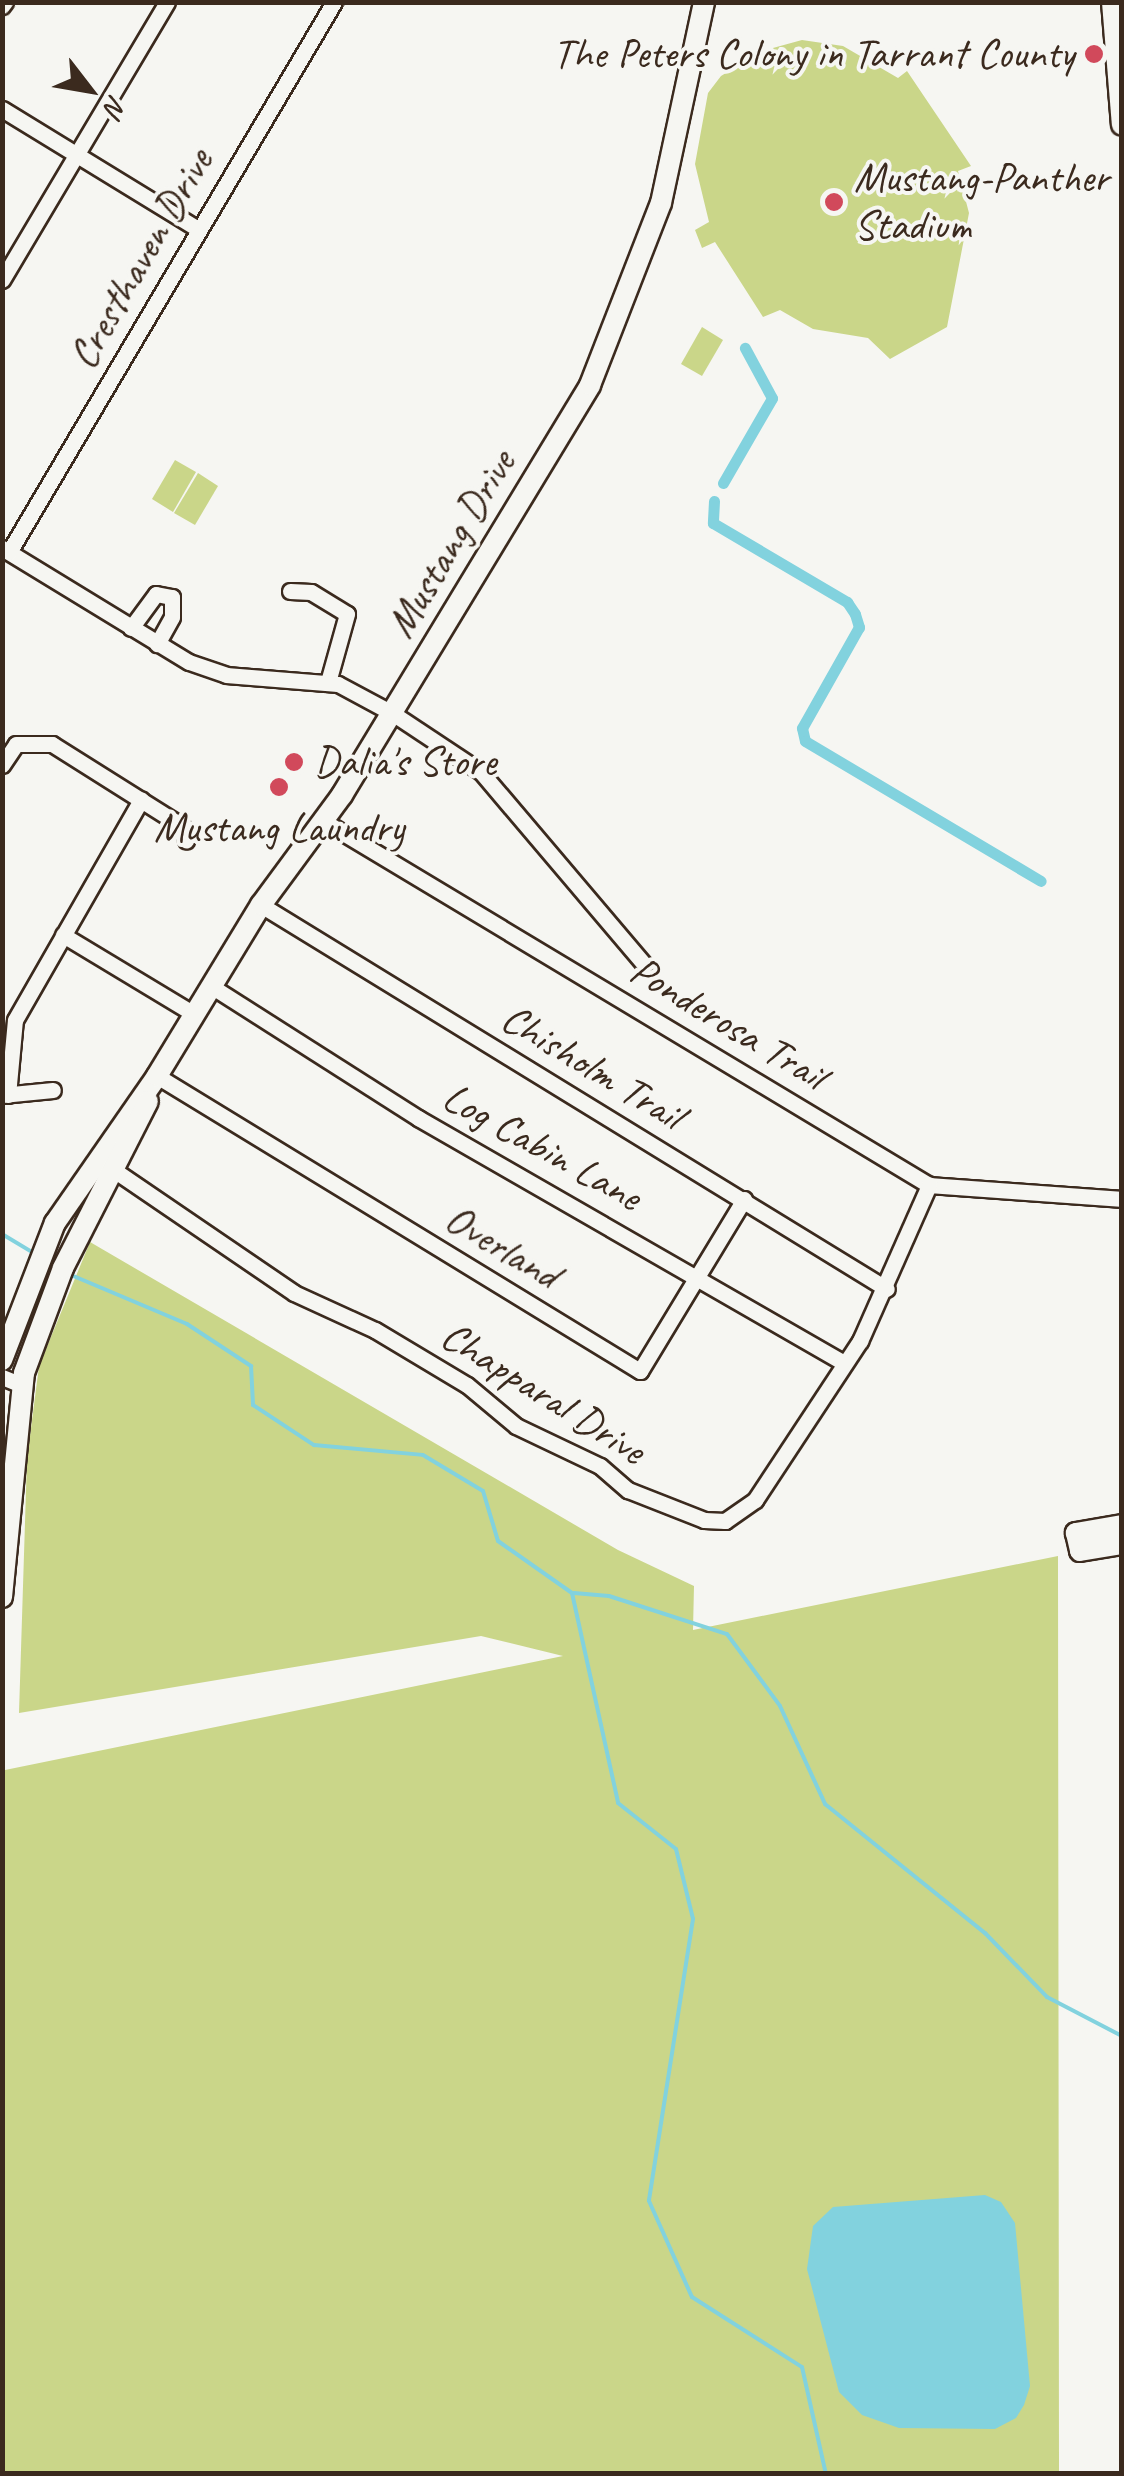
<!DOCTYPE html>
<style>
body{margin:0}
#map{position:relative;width:1124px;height:2476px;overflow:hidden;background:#f6f6f2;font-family:Caveat,sans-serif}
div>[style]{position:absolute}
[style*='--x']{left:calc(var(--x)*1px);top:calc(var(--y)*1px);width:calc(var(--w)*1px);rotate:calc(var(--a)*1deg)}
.green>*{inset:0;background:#cad689}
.water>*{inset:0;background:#82d2de}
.stream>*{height:4px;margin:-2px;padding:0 2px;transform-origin:2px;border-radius:2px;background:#82d2de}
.canal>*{height:11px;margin:-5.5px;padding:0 5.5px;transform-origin:5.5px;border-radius:5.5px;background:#82d2de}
.roads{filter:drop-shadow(2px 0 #3b2a1e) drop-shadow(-2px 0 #3b2a1e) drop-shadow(0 2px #3b2a1e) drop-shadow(0 -2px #3b2a1e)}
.minor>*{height:15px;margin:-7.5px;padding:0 7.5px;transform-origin:7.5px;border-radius:7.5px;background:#f6f6f2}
.major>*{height:20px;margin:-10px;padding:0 10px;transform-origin:10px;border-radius:10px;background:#f6f6f2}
.dots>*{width:28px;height:28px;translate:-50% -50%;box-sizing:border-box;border:5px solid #f6f6f2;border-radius:50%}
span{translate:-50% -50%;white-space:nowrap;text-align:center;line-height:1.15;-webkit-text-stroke:8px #f6f6f2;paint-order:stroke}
.poi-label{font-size:42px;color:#3b2a1e}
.right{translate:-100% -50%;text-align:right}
.left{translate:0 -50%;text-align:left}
.street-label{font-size:42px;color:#3b2a1e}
.frame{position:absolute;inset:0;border:5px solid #3b2a1e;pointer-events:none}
.north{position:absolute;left:40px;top:40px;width:100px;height:100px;-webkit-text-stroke:8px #f6f6f2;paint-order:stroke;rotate:121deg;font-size:28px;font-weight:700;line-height:40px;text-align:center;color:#3b2a1e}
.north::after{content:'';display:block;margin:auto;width:35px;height:45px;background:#3b2a1e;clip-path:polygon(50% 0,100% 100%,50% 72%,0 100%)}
</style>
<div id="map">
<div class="green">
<i style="clip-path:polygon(802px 40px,843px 46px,898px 78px,907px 71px,971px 166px,958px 171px,969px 213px,947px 327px,890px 359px,868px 338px,813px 329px,780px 310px,763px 317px,715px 242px,702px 248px,695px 230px,709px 222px,695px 164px,708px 93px,721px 76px,762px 51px)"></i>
<i style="clip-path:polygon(702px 327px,723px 340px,702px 376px,681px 364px)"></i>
<i style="clip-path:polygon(175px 460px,196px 472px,173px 512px,152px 499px)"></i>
<i style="clip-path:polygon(198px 473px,218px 486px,195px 525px,174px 513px)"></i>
<i style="clip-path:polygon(90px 1242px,618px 1550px,694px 1586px,693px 1630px,1058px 1556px,1059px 2473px,3px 2474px,5px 1770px,563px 1656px,481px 1636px,19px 1713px,27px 1459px,39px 1366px)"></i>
</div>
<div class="water">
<i style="clip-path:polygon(985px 2195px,1001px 2202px,1015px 2223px,1030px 2386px,1024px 2405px,1016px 2418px,995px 2429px,899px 2428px,862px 2415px,839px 2392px,807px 2269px,813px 2226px,833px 2207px)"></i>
</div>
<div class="stream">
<i style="--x:2;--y:1234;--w:41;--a:31"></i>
<i style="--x:71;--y:1275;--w:126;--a:22.9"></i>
<i style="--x:187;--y:1324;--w:77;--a:33.3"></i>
<i style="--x:251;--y:1366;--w:39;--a:87"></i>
<i style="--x:253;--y:1405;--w:73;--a:33.3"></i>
<i style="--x:314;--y:1445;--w:109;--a:5.2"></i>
<i style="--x:423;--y:1455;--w:70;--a:31"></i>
<i style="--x:483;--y:1491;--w:52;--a:73.3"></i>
<i style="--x:498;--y:1541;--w:90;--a:35.1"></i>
<i style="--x:572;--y:1593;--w:215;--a:77.6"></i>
<i style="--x:618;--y:1803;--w:74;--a:38.4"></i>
<i style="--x:676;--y:1849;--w:72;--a:76.3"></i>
<i style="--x:693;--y:1919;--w:285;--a:98.9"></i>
<i style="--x:649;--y:2201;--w:105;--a:65.9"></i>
<i style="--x:692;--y:2297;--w:130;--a:32.5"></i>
<i style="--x:802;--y:2367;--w:110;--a:77.4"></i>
<i style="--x:574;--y:1593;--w:35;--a:5"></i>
<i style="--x:609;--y:1596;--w:124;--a:17.9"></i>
<i style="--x:727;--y:1634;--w:89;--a:53.6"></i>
<i style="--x:780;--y:1706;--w:108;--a:65.3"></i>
<i style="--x:825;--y:1804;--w:206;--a:38.9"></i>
<i style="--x:985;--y:1933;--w:89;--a:45.9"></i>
<i style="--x:1047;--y:1997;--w:85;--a:27.5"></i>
</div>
<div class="canal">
<i style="--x:723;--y:483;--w:98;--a:-60"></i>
<i style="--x:772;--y:398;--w:57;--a:-118.4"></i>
<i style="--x:714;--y:501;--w:22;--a:93"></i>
<i style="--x:713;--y:523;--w:156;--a:30.5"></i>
<i style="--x:847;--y:602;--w:14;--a:56"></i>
<i style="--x:855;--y:614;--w:14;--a:73"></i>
<i style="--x:859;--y:627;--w:116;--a:119.4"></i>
<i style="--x:802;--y:728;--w:13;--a:77"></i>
<i style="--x:805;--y:741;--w:274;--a:30.7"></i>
</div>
<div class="roads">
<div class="minor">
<i style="--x:2;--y:6;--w:5;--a:-53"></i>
<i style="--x:2;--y:109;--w:230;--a:31.5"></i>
<i style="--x:2;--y:280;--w:323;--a:-59.3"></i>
<i style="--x:2;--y:548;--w:219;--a:31.4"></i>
<i style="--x:189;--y:662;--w:39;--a:19"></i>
<i style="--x:226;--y:675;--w:112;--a:4.6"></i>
<i style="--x:338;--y:684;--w:61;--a:28.2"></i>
<i style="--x:392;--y:713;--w:107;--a:33.5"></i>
<i style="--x:481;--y:772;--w:252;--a:49.7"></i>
<i style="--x:9;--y:552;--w:639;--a:-59.42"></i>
<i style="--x:290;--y:591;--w:21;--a:3"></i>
<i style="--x:311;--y:592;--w:42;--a:31.4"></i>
<i style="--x:347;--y:614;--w:71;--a:105.6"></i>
<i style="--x:131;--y:628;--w:42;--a:-53.7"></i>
<i style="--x:156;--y:594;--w:16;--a:11"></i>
<i style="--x:172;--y:597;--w:20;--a:90"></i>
<i style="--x:172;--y:617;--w:31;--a:119"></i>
<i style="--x:2;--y:765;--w:25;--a:-56"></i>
<i style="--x:16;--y:744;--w:36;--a:0"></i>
<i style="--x:52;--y:744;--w:154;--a:32.2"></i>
<i style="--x:182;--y:826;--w:15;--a:74"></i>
<i style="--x:325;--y:822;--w:705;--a:31.01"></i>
<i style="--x:929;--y:1185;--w:194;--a:4.1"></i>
<i style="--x:261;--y:905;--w:734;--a:31.53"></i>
<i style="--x:63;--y:935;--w:153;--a:31.1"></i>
<i style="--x:211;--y:986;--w:246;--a:32.5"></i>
<i style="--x:418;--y:1118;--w:490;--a:29.9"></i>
<i style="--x:157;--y:1076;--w:566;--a:31.42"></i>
<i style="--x:640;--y:1371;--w:201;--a:-58.8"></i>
<i style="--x:2;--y:1095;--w:51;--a:-5.6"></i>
<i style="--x:8;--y:1095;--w:75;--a:-84.7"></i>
<i style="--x:15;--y:1020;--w:254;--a:-60.2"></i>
<i style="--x:108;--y:1166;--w:225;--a:34.3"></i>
<i style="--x:294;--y:1293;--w:89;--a:24.6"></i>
<i style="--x:375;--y:1330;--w:107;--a:30.9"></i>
<i style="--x:467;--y:1385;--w:64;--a:39.9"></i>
<i style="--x:516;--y:1426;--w:93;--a:25.5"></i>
<i style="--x:600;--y:1466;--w:37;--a:41"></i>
<i style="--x:628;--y:1490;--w:82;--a:21.5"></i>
<i style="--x:704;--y:1520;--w:21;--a:3"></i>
<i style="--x:725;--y:1521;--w:37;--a:-35"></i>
<i style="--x:755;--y:1500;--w:191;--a:-56.6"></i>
<i style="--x:860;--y:1341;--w:171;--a:-66.1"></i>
<i style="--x:2;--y:1377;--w:22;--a:22"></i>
</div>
<div class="major">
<i style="--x:1112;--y:2;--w:123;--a:85.4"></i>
<i style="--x:2;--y:1360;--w:147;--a:-68.9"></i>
<i style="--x:55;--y:1223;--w:179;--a:-55.2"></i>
<i style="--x:157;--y:1076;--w:200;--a:-58.7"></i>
<i style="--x:261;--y:905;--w:137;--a:-53.6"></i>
<i style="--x:342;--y:795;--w:479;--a:-58.8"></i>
<i style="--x:590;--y:385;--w:195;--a:-68.7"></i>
<i style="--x:661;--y:203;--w:206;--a:-77.9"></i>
<i style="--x:1122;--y:1525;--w:47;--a:170.1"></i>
<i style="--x:1076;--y:1533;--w:18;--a:77"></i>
<i style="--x:1080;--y:1551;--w:43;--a:-9.5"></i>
<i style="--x:2;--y:1597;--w:225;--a:-84.4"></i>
<i style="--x:24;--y:1373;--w:112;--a:-69.6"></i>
<i style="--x:63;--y:1268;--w:187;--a:-63"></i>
</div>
</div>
<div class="dots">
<i style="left:1094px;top:54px;background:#d1495b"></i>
<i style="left:834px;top:202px;background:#d1495b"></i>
<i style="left:294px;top:762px;background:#d1495b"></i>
<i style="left:279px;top:787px;background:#d1495b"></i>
</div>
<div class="poi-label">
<span class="right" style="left:1074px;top:54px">The Peters Colony in Tarrant County</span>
<span class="left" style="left:854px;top:202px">Mustang-Panther<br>Stadium</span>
<span class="left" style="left:314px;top:762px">Dalia's Store</span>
<span style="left:279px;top:828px">Mustang Laundry</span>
</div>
<div class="street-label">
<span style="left:141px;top:259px;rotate:-60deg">Cresthaven Drive</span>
<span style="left:451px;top:544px;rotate:-59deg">Mustang Drive</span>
<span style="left:728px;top:1023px;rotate:31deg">Ponderosa Trail</span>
<span style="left:592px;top:1067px;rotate:31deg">Chisholm Trail</span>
<span style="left:542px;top:1147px;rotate:29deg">Log Cabin Lane</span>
<span style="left:502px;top:1247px;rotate:31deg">Overland</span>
<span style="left:543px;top:1393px;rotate:32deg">Chapparal Drive</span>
</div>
<div class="frame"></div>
<div class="north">N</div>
</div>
